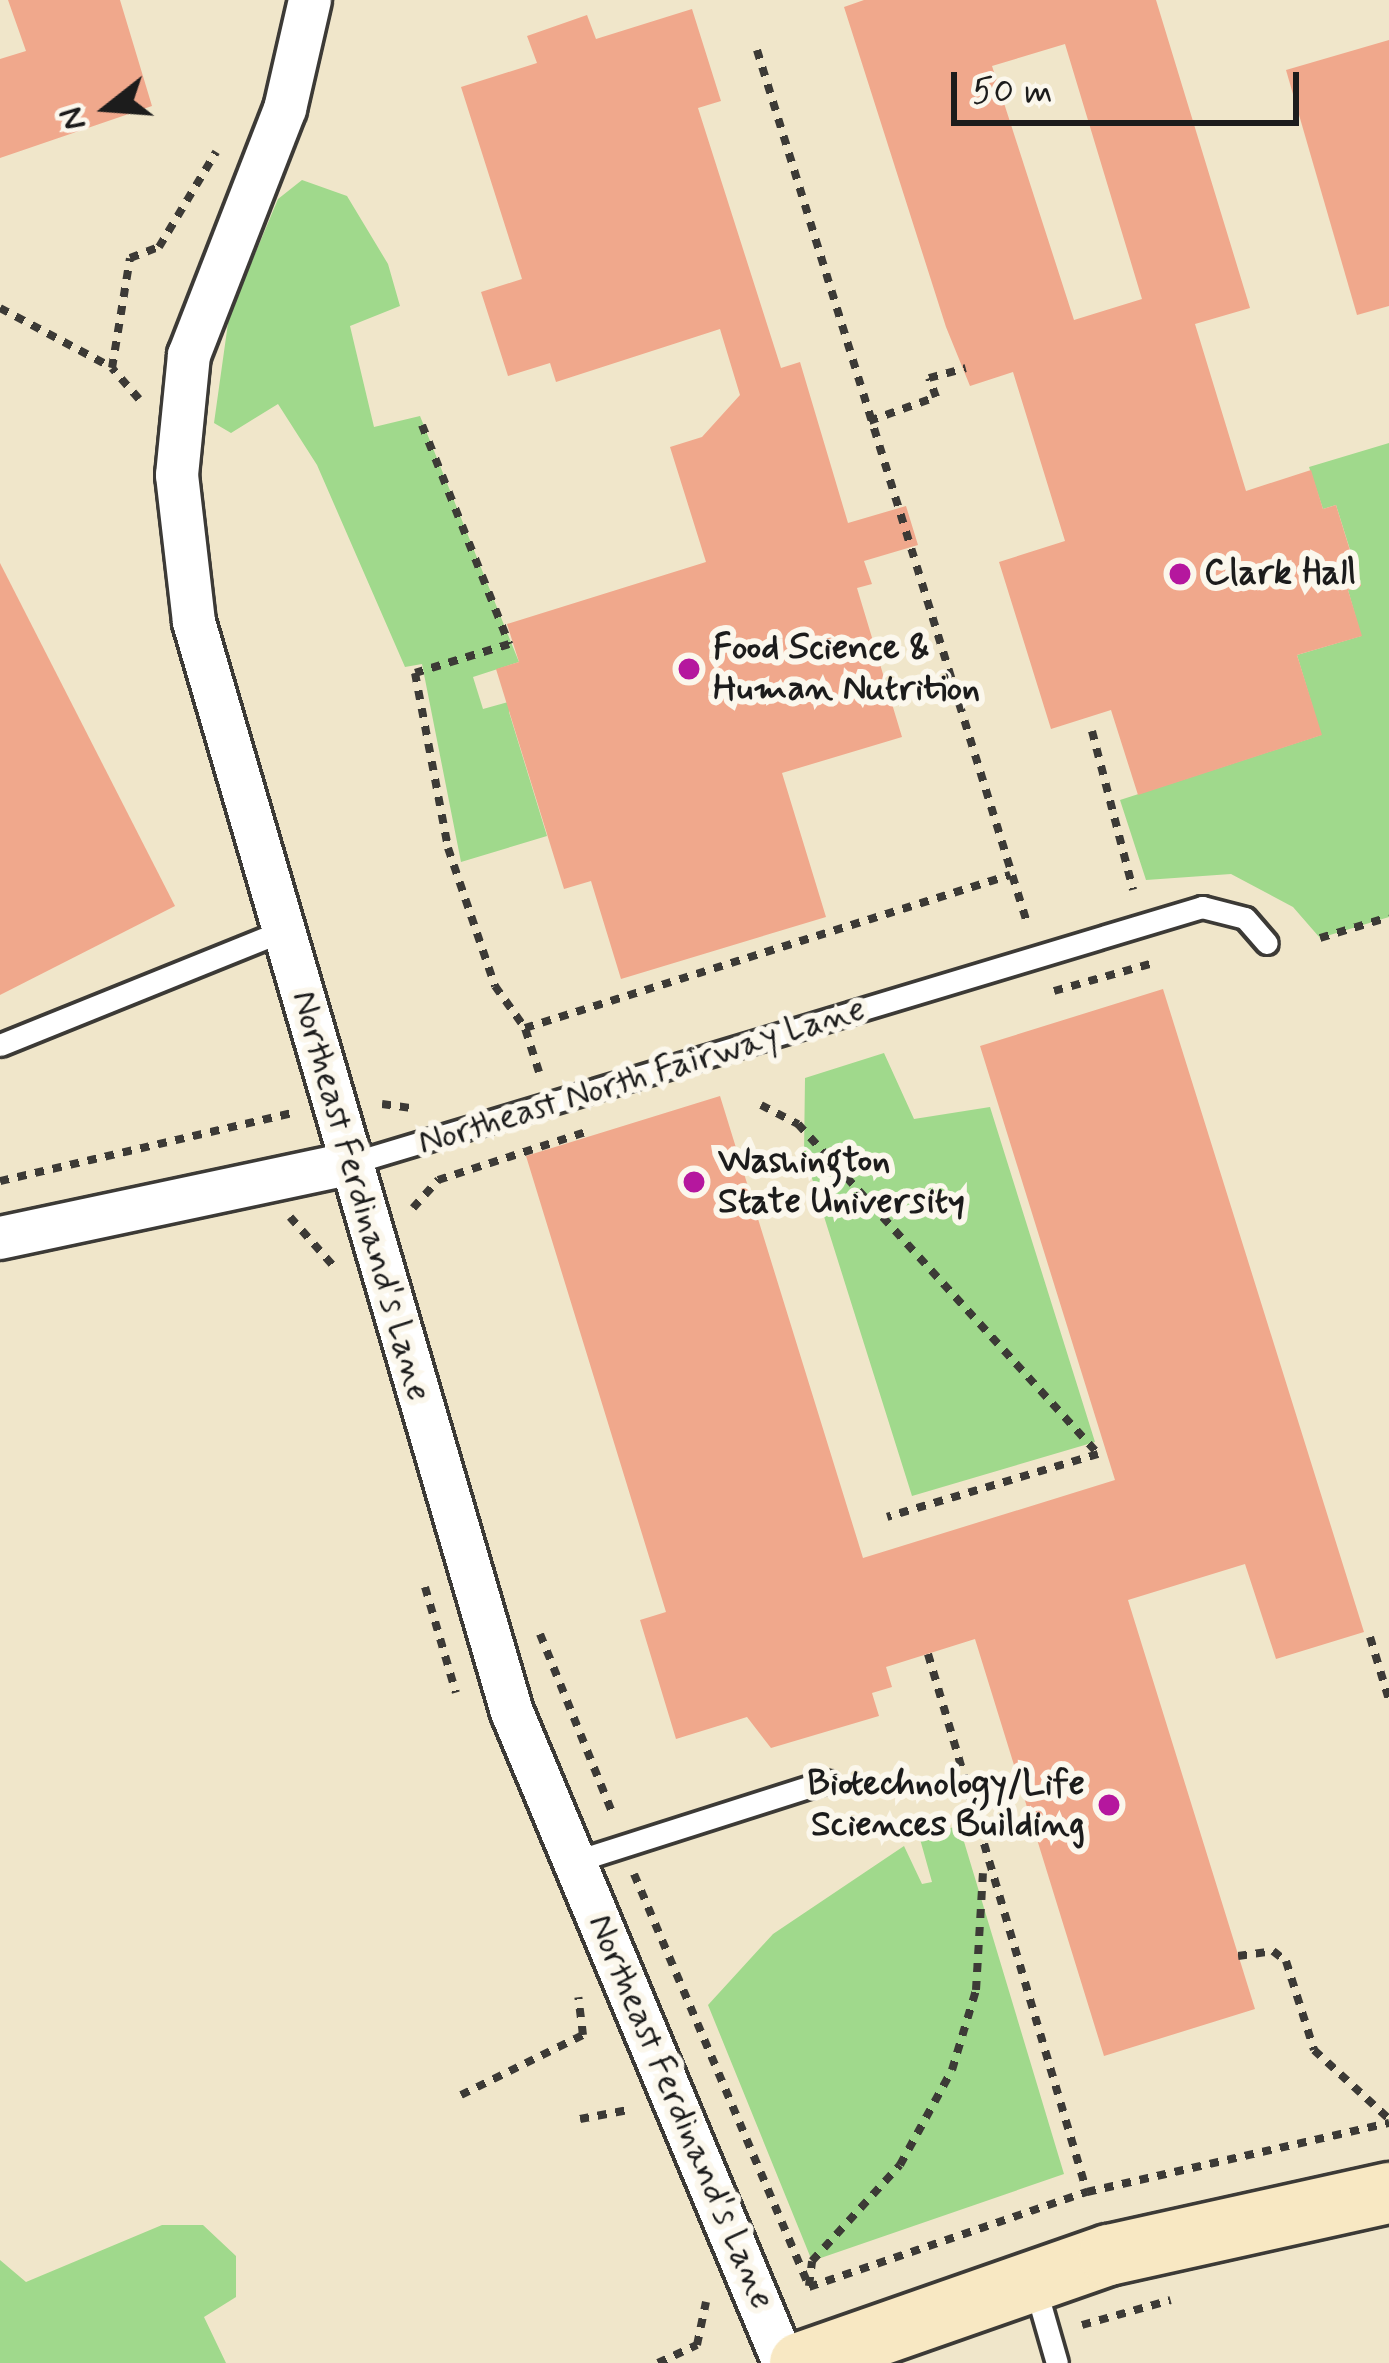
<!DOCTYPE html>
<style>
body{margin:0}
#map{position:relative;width:1389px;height:2363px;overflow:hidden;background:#f0e6ca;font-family:Mynerve,sans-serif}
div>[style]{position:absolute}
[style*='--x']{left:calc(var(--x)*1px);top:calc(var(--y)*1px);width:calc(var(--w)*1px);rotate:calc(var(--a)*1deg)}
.green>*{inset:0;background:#a0d98c}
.building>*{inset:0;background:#f0a88c}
.path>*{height:8px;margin-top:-4px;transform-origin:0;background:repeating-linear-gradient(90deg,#3c3a36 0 9px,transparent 0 18px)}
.roads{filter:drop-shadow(3px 0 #3c3a36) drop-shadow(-3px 0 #3c3a36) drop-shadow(0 3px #3c3a36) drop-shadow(0 -3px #3c3a36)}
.lane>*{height:21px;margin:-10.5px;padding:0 10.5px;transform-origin:10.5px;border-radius:10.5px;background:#fff}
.street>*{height:42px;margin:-21px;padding:0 21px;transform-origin:21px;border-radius:21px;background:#fff}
.secondary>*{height:60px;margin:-30px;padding:0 30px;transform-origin:30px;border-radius:30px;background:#f8e8c3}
.dots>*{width:33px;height:33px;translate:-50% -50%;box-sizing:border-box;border:6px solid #fbf7ec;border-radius:50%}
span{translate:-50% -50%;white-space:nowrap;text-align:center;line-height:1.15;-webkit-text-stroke:12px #fbf7ec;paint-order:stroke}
.poi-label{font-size:36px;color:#1c1c1c;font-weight:700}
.left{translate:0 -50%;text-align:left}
.right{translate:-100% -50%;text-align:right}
.street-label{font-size:36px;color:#1c1c1c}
.north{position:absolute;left:48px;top:48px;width:120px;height:120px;-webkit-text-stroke:9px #fbf7ec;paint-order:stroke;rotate:253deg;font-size:33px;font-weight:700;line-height:48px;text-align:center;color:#1c1c1c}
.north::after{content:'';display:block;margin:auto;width:42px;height:54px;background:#1c1c1c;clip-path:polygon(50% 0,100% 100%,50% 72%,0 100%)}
.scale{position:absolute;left:951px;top:72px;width:348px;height:54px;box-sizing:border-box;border:6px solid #1c1c1c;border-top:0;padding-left:15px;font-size:36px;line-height:42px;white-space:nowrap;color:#1c1c1c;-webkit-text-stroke:9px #fbf7ec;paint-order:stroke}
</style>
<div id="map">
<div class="green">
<i style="clip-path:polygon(302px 180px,347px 196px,388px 264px,400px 306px,350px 326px,374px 427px,420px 416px,519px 662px,473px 677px,483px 709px,515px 700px,509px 712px,547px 836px,461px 862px,422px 664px,405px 667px,317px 465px,278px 404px,231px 433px,214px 423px,229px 316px,278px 199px)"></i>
<i style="clip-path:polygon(1389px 443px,1389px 917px,1320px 938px,1293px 907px,1231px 874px,1146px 880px,1120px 800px,1321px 735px,1297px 655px,1361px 636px,1348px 590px,1361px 585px,1336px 505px,1323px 509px,1309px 467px)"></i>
<i style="clip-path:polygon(884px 1053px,914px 1119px,990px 1107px,1095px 1442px,912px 1496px,804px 1153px,805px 1078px)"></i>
<i style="clip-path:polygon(959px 1825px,1064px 2174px,812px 2261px,708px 2005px,773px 1934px,904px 1846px,922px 1884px,932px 1882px,920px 1839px)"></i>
<i style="clip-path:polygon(162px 2225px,203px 2225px,236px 2256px,236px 2297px,204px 2317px,226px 2363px,0 2363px,0 2260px,26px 2282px)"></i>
</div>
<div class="building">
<i style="clip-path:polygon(8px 0,120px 0,152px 106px,0 158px,0 59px,26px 51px)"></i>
<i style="clip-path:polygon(evenodd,864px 0,1156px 0,1250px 308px,1195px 324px,1246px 491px,1311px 470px,1323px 509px,1336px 505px,1361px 586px,1348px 590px,1362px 636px,1297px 655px,1322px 735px,1138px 795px,1111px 710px,1051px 729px,999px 562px,1065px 541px,1013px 372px,970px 386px,946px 327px,844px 7px,864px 0,1065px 44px,1142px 299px,1074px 320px,992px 66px,1065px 44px)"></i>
<i style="clip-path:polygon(692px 9px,721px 101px,698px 108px,781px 368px,800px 362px,848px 523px,906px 506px,918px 545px,864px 561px,872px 584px,857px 588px,902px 737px,782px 773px,826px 917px,621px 979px,591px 881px,564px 889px,496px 669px,519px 662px,507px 624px,706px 562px,670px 447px,702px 437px,740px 395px,720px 329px,556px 382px,550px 363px,508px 376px,481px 292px,522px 279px,461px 87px,537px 63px,527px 36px,587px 15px,596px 39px)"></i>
<i style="clip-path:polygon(1389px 40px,1389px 306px,1357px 315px,1286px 70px)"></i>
<i style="clip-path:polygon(0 563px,175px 906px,0 995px)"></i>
<i style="clip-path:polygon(1163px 989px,1364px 1632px,1276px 1659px,1245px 1564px,1128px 1600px,1255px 2009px,1104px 2056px,975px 1639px,886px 1667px,892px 1687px,872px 1693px,879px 1716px,771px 1748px,747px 1717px,676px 1739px,640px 1620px,666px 1612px,526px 1156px,720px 1096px,863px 1558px,1115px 1480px,980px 1046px)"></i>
</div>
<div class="path">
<i style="--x:757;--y:50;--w:914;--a:72.81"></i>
<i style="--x:0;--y:308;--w:126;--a:28"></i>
<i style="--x:139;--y:399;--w:41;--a:-131.1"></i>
<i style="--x:112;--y:368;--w:111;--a:-80.7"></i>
<i style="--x:130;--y:258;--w:31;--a:-21"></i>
<i style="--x:159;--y:247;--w:111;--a:-59"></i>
<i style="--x:869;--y:421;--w:71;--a:-19.7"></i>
<i style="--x:936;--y:397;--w:20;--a:-110"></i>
<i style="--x:929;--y:378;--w:38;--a:-15"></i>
<i style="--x:422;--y:425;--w:236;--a:68.3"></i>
<i style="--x:509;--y:644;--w:98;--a:162.9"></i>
<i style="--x:415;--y:673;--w:178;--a:79.3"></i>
<i style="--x:448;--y:848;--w:146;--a:71.2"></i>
<i style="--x:495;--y:986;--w:52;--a:54.5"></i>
<i style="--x:1092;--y:731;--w:164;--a:75.5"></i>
<i style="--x:1320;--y:938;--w:72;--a:-16.9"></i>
<i style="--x:1054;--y:991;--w:100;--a:-15.7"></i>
<i style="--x:539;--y:1072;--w:46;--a:-107.7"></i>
<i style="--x:525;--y:1028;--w:509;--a:-17.51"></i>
<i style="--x:382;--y:1104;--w:28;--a:8"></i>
<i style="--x:761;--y:1105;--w:42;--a:27.2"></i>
<i style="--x:798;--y:1124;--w:446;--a:47.7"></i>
<i style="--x:1098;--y:1454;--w:220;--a:163.4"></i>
<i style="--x:0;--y:1181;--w:300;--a:-13.1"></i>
<i style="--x:413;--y:1208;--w:38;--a:-48"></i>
<i style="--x:438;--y:1180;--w:156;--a:-18"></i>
<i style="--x:290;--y:1217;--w:69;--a:48.5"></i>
<i style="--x:425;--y:1587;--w:110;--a:73.7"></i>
<i style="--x:540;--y:1634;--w:195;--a:68"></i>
<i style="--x:1370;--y:1637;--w:66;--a:73.2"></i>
<i style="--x:928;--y:1654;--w:561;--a:73.54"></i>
<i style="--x:634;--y:1874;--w:449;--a:67"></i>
<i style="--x:1238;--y:1956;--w:35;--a:-8"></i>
<i style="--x:1273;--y:1951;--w:16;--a:38"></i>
<i style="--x:1286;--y:1961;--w:93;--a:72.5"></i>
<i style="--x:1314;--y:2050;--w:102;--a:42.6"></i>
<i style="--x:461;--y:2095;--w:136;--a:-26.2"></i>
<i style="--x:583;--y:2035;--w:38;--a:-97"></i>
<i style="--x:580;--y:2119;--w:49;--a:-10.6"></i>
<i style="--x:809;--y:2286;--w:25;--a:-83"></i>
<i style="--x:812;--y:2261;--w:130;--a:-47.5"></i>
<i style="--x:900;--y:2165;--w:108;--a:-61.3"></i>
<i style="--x:952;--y:2070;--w:84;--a:-73.3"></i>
<i style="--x:976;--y:1990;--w:117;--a:-86.6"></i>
<i style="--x:809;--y:2287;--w:294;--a:-18.9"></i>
<i style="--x:1087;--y:2192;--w:310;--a:-12.9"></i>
<i style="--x:1082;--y:2325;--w:92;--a:-15.7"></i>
<i style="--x:658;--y:2363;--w:43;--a:-24.8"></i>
<i style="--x:697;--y:2345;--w:44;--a:-78.2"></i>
</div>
<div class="roads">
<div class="lane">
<i style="--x:0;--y:1045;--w:304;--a:-22"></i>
<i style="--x:352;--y:1163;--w:888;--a:-16.76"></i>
<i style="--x:1202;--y:907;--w:44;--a:14.3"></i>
<i style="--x:1245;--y:918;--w:33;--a:49"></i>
<i style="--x:576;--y:1861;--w:262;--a:-17.7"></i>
<i style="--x:1034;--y:2283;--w:83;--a:74"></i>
</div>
<div class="street">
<i style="--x:310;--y:0;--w:112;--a:102.9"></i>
<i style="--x:285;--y:109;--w:264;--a:111.3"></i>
<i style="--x:189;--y:355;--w:121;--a:95.7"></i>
<i style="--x:177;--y:475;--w:148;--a:83.4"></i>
<i style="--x:194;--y:622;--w:1135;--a:73.74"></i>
<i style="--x:512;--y:1712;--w:706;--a:67.32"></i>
<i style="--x:0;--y:1238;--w:360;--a:-12"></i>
</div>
<div class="secondary">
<i style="--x:800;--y:2363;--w:327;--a:-19.3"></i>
<i style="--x:1109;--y:2255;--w:287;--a:-12.5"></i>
</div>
</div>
<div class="dots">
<i style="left:1180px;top:574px;background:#b5179e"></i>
<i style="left:689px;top:669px;background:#b5179e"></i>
<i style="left:694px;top:1182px;background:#b5179e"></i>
<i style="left:1109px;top:1805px;background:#b5179e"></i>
</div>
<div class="poi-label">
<span class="left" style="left:1204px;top:574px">Clark Hall</span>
<span class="left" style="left:713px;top:669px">Food Science &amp;<br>Human Nutrition</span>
<span class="left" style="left:718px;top:1182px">Washington<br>State University</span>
<span class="right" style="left:1085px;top:1805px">Biotechnology/Life<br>Sciences Building</span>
</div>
<div class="street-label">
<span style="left:642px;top:1077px;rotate:-17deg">Northeast North Fairway Lane</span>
<span style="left:360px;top:1196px;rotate:74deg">Northeast Ferdinand's Lane</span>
<span style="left:680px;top:2112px;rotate:67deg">Northeast Ferdinand's Lane</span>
</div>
<div class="north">N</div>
<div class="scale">50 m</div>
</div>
